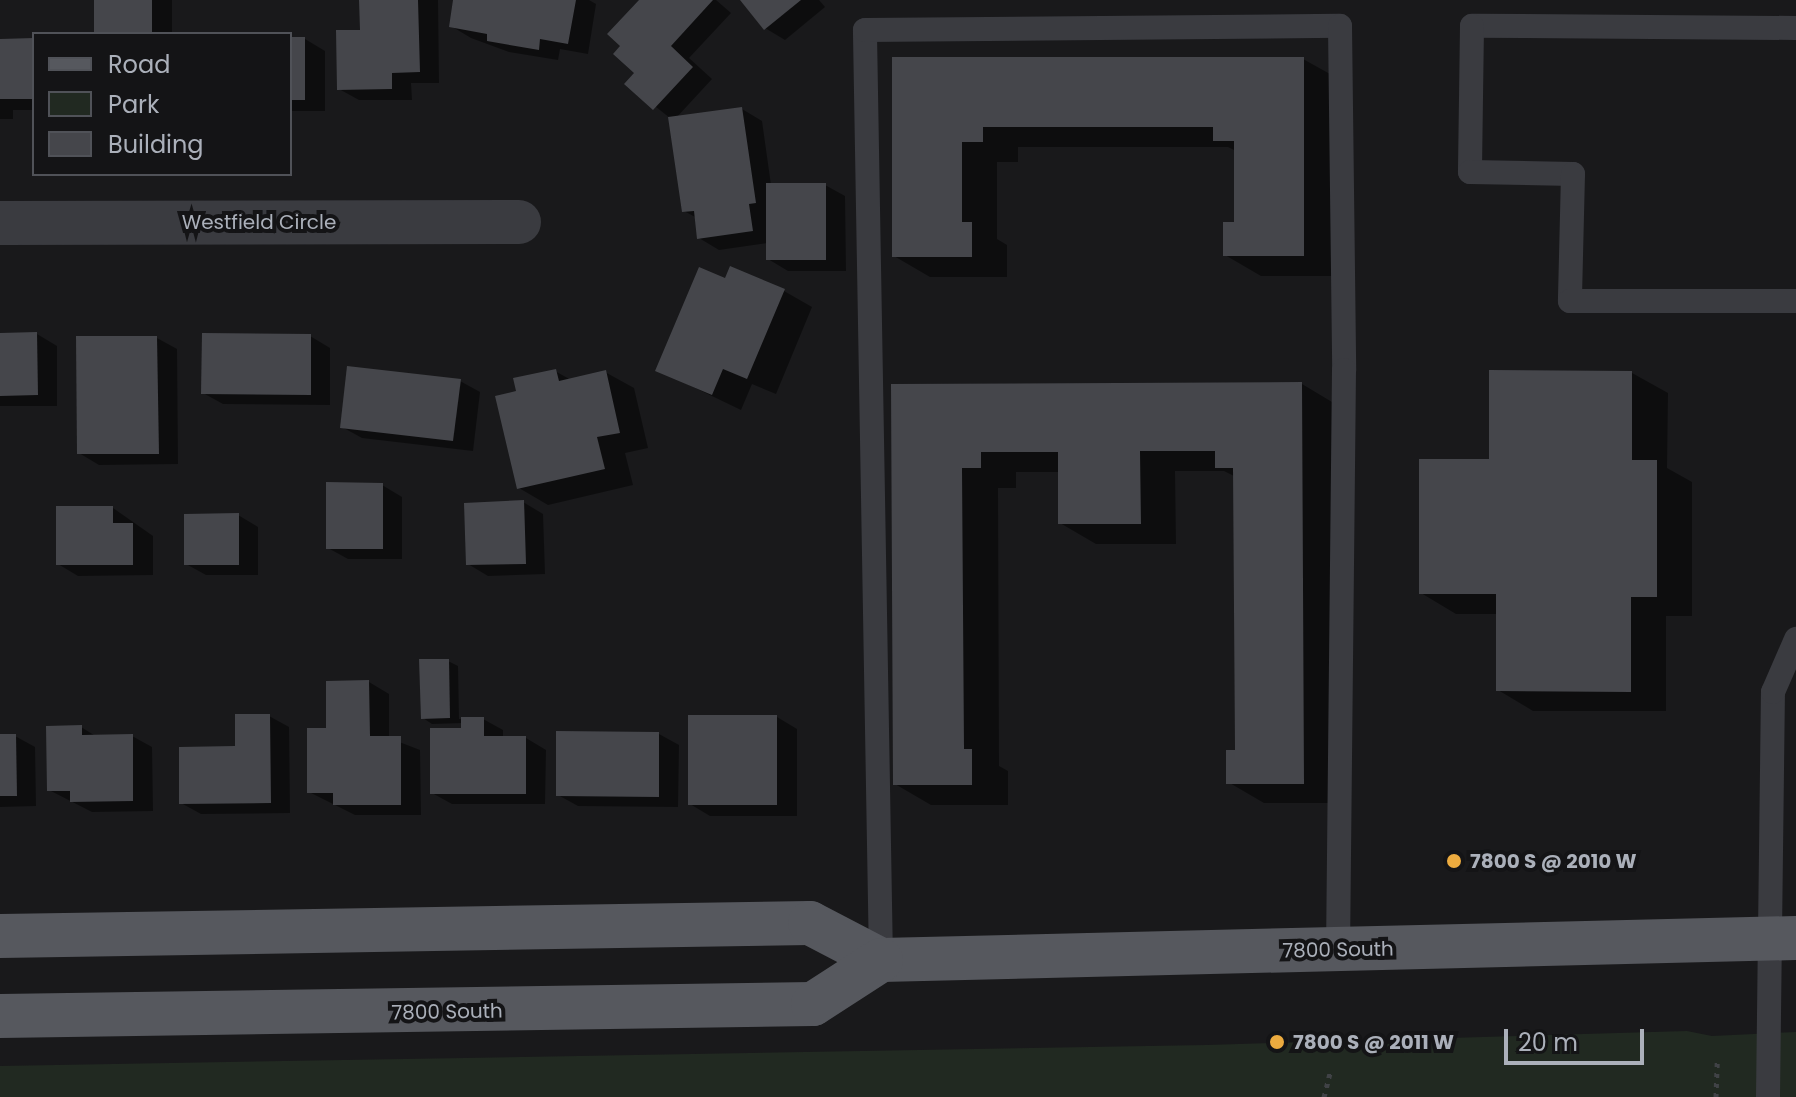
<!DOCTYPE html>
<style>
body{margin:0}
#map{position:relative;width:1796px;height:1097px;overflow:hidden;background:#19191b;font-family:Poppins,sans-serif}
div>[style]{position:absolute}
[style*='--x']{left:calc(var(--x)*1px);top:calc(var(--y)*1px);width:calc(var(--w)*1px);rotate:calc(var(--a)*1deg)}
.green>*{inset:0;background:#212921}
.shadow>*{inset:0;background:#0007}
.building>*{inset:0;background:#45464b}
.path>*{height:5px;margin-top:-2.5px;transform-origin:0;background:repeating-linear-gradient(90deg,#404246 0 4px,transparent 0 10px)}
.service>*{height:24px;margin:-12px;padding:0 12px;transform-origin:12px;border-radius:12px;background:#3a3b40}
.minor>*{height:44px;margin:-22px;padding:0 22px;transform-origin:22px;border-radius:22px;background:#3a3b40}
.primary>*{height:44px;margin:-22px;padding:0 22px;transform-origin:22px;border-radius:22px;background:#56585e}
.dots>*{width:22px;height:22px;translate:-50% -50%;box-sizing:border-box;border:4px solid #141416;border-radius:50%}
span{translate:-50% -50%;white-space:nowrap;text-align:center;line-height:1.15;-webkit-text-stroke:8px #141416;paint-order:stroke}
.street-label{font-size:20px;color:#abb0ba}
.poi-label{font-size:20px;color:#abb0ba;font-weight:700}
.left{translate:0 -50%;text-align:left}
.legend{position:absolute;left:32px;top:32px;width:260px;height:144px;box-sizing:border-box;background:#141416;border:2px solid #505258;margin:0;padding:10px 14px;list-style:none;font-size:24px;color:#abb0ba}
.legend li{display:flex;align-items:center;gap:16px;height:40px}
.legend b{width:40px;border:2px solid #505258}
.scale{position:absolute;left:1504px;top:1029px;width:140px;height:36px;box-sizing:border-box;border:4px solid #abb0ba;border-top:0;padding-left:10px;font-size:24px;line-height:28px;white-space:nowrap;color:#abb0ba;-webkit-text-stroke:6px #141416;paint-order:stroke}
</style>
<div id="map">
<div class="green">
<i style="clip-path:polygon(1687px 1031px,1712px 1036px,1796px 1032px,1796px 1097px,0 1097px,0 1066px,1207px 1045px)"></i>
</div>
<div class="shadow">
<i style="clip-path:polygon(96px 0,172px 0,172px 34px,96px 34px)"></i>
<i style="clip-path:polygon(361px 0,438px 0,439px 83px,411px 83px,412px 100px,359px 100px,339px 89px,362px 32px)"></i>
<i style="clip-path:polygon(455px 0,589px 0,596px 4px,588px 54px,560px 49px,558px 60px,509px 52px,471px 38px,451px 26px)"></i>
<i style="clip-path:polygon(641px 0,716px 0,731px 13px,689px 58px,712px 79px,676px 118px,742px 109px,762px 121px,771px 185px,825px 185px,845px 196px,846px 271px,788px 271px,768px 259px,768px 243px,719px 250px,699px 238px,697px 218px,684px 211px,670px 118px,627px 84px,637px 73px,623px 46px)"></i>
<i style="clip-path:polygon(742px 0,819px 0,825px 7px,785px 40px,765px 28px)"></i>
<i style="clip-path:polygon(0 13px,0 41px,34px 40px,34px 110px,13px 110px,13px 119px,0 119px)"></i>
<i style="clip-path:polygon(290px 39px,305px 39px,325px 51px,325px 111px,290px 111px)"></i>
<i style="clip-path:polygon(894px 59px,1303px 59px,1339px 79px,1339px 276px,1261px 276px,1225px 255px,1236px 224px,1236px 151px,1228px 147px,1018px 147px,1018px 162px,997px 162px,997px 239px,1007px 245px,1007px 277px,930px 277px,894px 256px)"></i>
<i style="clip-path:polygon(726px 281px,784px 291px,812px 307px,776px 394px,752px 384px,741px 410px,658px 370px)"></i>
<i style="clip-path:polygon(37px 334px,57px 346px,57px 406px,0 406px,0 335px)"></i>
<i style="clip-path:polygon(310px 336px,330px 348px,330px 405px,223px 404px,203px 393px)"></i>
<i style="clip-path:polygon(157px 338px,177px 349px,178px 464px,99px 465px,79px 453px)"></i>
<i style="clip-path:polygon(555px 371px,571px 380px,605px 372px,634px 388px,648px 448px,625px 453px,633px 485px,548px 505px,519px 488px,519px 393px)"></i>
<i style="clip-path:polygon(1632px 373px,1668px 393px,1667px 468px,1692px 482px,1692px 616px,1666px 616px,1666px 711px,1533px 711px,1498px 690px,1498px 614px,1456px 614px,1421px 593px,1491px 461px)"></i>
<i style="clip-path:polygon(460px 381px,480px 392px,473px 451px,362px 438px,342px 427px)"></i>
<i style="clip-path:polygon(1302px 384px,1337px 405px,1339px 803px,1264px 803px,1228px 782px,1237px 752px,1236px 477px,1224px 471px,1175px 471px,1176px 544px,1096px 544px,1060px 523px,1060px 472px,1016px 472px,1016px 488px,998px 488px,999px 766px,1008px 771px,1008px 805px,931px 805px,895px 784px,893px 386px)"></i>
<i style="clip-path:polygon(382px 485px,402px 497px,402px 559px,348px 559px,328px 548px)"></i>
<i style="clip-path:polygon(523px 502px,543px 514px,545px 574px,488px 576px,468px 564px)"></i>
<i style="clip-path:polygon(113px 508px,153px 536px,153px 575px,78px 576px,58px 564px)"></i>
<i style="clip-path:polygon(238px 515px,258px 527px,258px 575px,206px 575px,186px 564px)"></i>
<i style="clip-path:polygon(448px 661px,458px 666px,459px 719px,483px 719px,503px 730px,503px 738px,526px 738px,546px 750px,545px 804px,452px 804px,432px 793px,463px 730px,463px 723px,432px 724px,423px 718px)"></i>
<i style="clip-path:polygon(369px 682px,389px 694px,389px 738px,420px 750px,421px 815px,355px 815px,309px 792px,328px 730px)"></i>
<i style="clip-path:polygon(269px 716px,289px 727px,290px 813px,201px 814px,181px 803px)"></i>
<i style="clip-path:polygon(777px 717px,797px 729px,797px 816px,710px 816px,690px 804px)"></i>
<i style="clip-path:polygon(81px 727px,97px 737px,132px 736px,152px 747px,153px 811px,92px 812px,49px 790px)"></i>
<i style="clip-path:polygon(659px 734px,679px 745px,678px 807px,578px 806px,558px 795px)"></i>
<i style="clip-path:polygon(0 736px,15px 736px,35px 747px,36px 806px,0 807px)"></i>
</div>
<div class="building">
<i style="clip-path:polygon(94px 0,152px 0,152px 34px,94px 34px)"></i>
<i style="clip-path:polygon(359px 0,418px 0,420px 72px,392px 73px,392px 89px,337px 90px,336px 30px,360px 30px)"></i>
<i style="clip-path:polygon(453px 0,576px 0,568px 44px,540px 39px,539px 50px,487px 41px,487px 34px,449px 27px)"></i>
<i style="clip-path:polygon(639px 0,713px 0,671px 46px,693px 67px,653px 110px,624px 84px,634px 73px,613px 54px,620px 46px,607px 34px)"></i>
<i style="clip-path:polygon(740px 0,801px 0,764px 30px)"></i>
<i style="clip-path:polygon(290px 37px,305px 37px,305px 100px,290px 100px)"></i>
<i style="clip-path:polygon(34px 38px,34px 99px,0 99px,0 39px)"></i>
<i style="clip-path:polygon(892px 57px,1304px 57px,1304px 256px,1223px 256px,1223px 222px,1234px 222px,1234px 141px,1213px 141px,1213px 127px,983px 127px,983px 142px,962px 142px,962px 222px,972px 222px,972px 257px,892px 257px)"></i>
<i style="clip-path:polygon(742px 107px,756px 203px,749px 204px,753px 231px,697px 239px,694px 211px,682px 212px,668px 117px)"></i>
<i style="clip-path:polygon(766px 183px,826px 183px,826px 260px,766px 260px)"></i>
<i style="clip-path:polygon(730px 266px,785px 289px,747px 379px,723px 369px,712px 395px,655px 371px,699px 267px,725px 278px)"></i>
<i style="clip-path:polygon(37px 332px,38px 395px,0 396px,0 333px)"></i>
<i style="clip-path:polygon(202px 333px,311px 334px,311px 395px,201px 394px)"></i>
<i style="clip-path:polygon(76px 336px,157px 336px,159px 454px,77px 454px)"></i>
<i style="clip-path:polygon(347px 366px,461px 379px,453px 441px,340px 428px)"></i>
<i style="clip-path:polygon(556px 369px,559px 381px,606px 370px,620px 433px,597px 437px,605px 469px,517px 489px,495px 396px,516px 391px,513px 378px)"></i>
<i style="clip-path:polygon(1489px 370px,1632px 371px,1632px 460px,1657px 460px,1657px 597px,1631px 597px,1631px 692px,1496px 691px,1496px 594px,1419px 594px,1419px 459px,1489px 459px)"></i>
<i style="clip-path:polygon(1302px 382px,1304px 784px,1226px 784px,1226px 750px,1235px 750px,1233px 468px,1215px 468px,1215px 451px,1140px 451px,1141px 524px,1058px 524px,1058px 452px,981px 452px,981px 468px,962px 468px,964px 749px,972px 749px,972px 785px,893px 785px,891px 384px)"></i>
<i style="clip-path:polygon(326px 482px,383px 483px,383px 549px,326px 549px)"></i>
<i style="clip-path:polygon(524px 500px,526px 564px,466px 565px,464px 503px)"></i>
<i style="clip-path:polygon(56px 506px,113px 506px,113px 523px,133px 523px,133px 565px,56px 565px)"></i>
<i style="clip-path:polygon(239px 513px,239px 565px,184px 565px,184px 514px)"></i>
<i style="clip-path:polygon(419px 659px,449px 659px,450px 718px,421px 719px)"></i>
<i style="clip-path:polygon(369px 680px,370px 736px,401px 736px,401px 805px,333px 805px,333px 793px,307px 793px,307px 728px,326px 728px,326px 681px)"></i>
<i style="clip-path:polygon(235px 714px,270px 714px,271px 803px,179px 804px,179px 747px,235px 746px)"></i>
<i style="clip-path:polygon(688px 715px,777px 715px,777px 805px,688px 805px)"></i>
<i style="clip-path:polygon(461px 717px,484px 717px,484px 736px,526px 736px,526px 794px,430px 794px,430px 728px,461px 728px)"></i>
<i style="clip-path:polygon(82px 725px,82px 735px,133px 734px,133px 801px,70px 802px,70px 791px,47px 791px,46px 726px)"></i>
<i style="clip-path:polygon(556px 731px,659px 732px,659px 797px,556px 796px)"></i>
<i style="clip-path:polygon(0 734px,16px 734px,17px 796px,0 796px)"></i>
</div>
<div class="path">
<i style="--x:1324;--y:1097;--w:25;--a:-76"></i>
<i style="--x:1716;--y:1097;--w:38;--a:-88"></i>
</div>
<div class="service">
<i style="--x:1796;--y:28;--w:324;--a:-179.6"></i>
<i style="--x:1472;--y:26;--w:146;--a:90.8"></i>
<i style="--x:1470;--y:172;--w:103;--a:1.1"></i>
<i style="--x:1573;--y:174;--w:127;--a:91.4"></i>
<i style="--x:1570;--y:301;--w:226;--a:0"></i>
<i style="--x:881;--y:960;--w:930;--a:-90.99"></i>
<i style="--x:865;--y:30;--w:475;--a:-0.5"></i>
<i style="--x:1340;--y:26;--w:344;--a:89.3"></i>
<i style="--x:1344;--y:370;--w:581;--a:90.59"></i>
<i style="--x:1768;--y:1097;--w:405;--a:-89.3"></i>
<i style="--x:1773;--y:692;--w:58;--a:-66.5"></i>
</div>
<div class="minor">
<i style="--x:0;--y:223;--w:519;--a:-0.11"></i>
</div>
<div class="primary">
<i style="--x:0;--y:936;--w:810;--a:-0.92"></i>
<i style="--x:810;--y:923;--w:80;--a:27.5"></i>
<i style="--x:881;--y:960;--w:915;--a:-1.38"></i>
<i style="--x:0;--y:1016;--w:813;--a:-0.85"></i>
<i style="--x:813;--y:1004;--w:81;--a:-32.9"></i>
</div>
<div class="dots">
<i style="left:1454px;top:861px;background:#ecab3f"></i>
<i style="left:1277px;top:1042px;background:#ecab3f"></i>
</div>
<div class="street-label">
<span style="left:259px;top:222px">Westfield Circle</span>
<span style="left:1338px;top:950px;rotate:-1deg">7800 South</span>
<span style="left:447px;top:1012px;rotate:-1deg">7800 South</span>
</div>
<div class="poi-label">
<span class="left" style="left:1470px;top:861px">7800 S @ 2010 W</span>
<span class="left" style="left:1293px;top:1042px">7800 S @ 2011 W</span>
</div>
<ul class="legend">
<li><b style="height:10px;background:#56585e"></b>Road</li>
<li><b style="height:22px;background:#212921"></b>Park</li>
<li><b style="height:22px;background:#45464b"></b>Building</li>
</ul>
<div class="scale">20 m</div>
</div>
